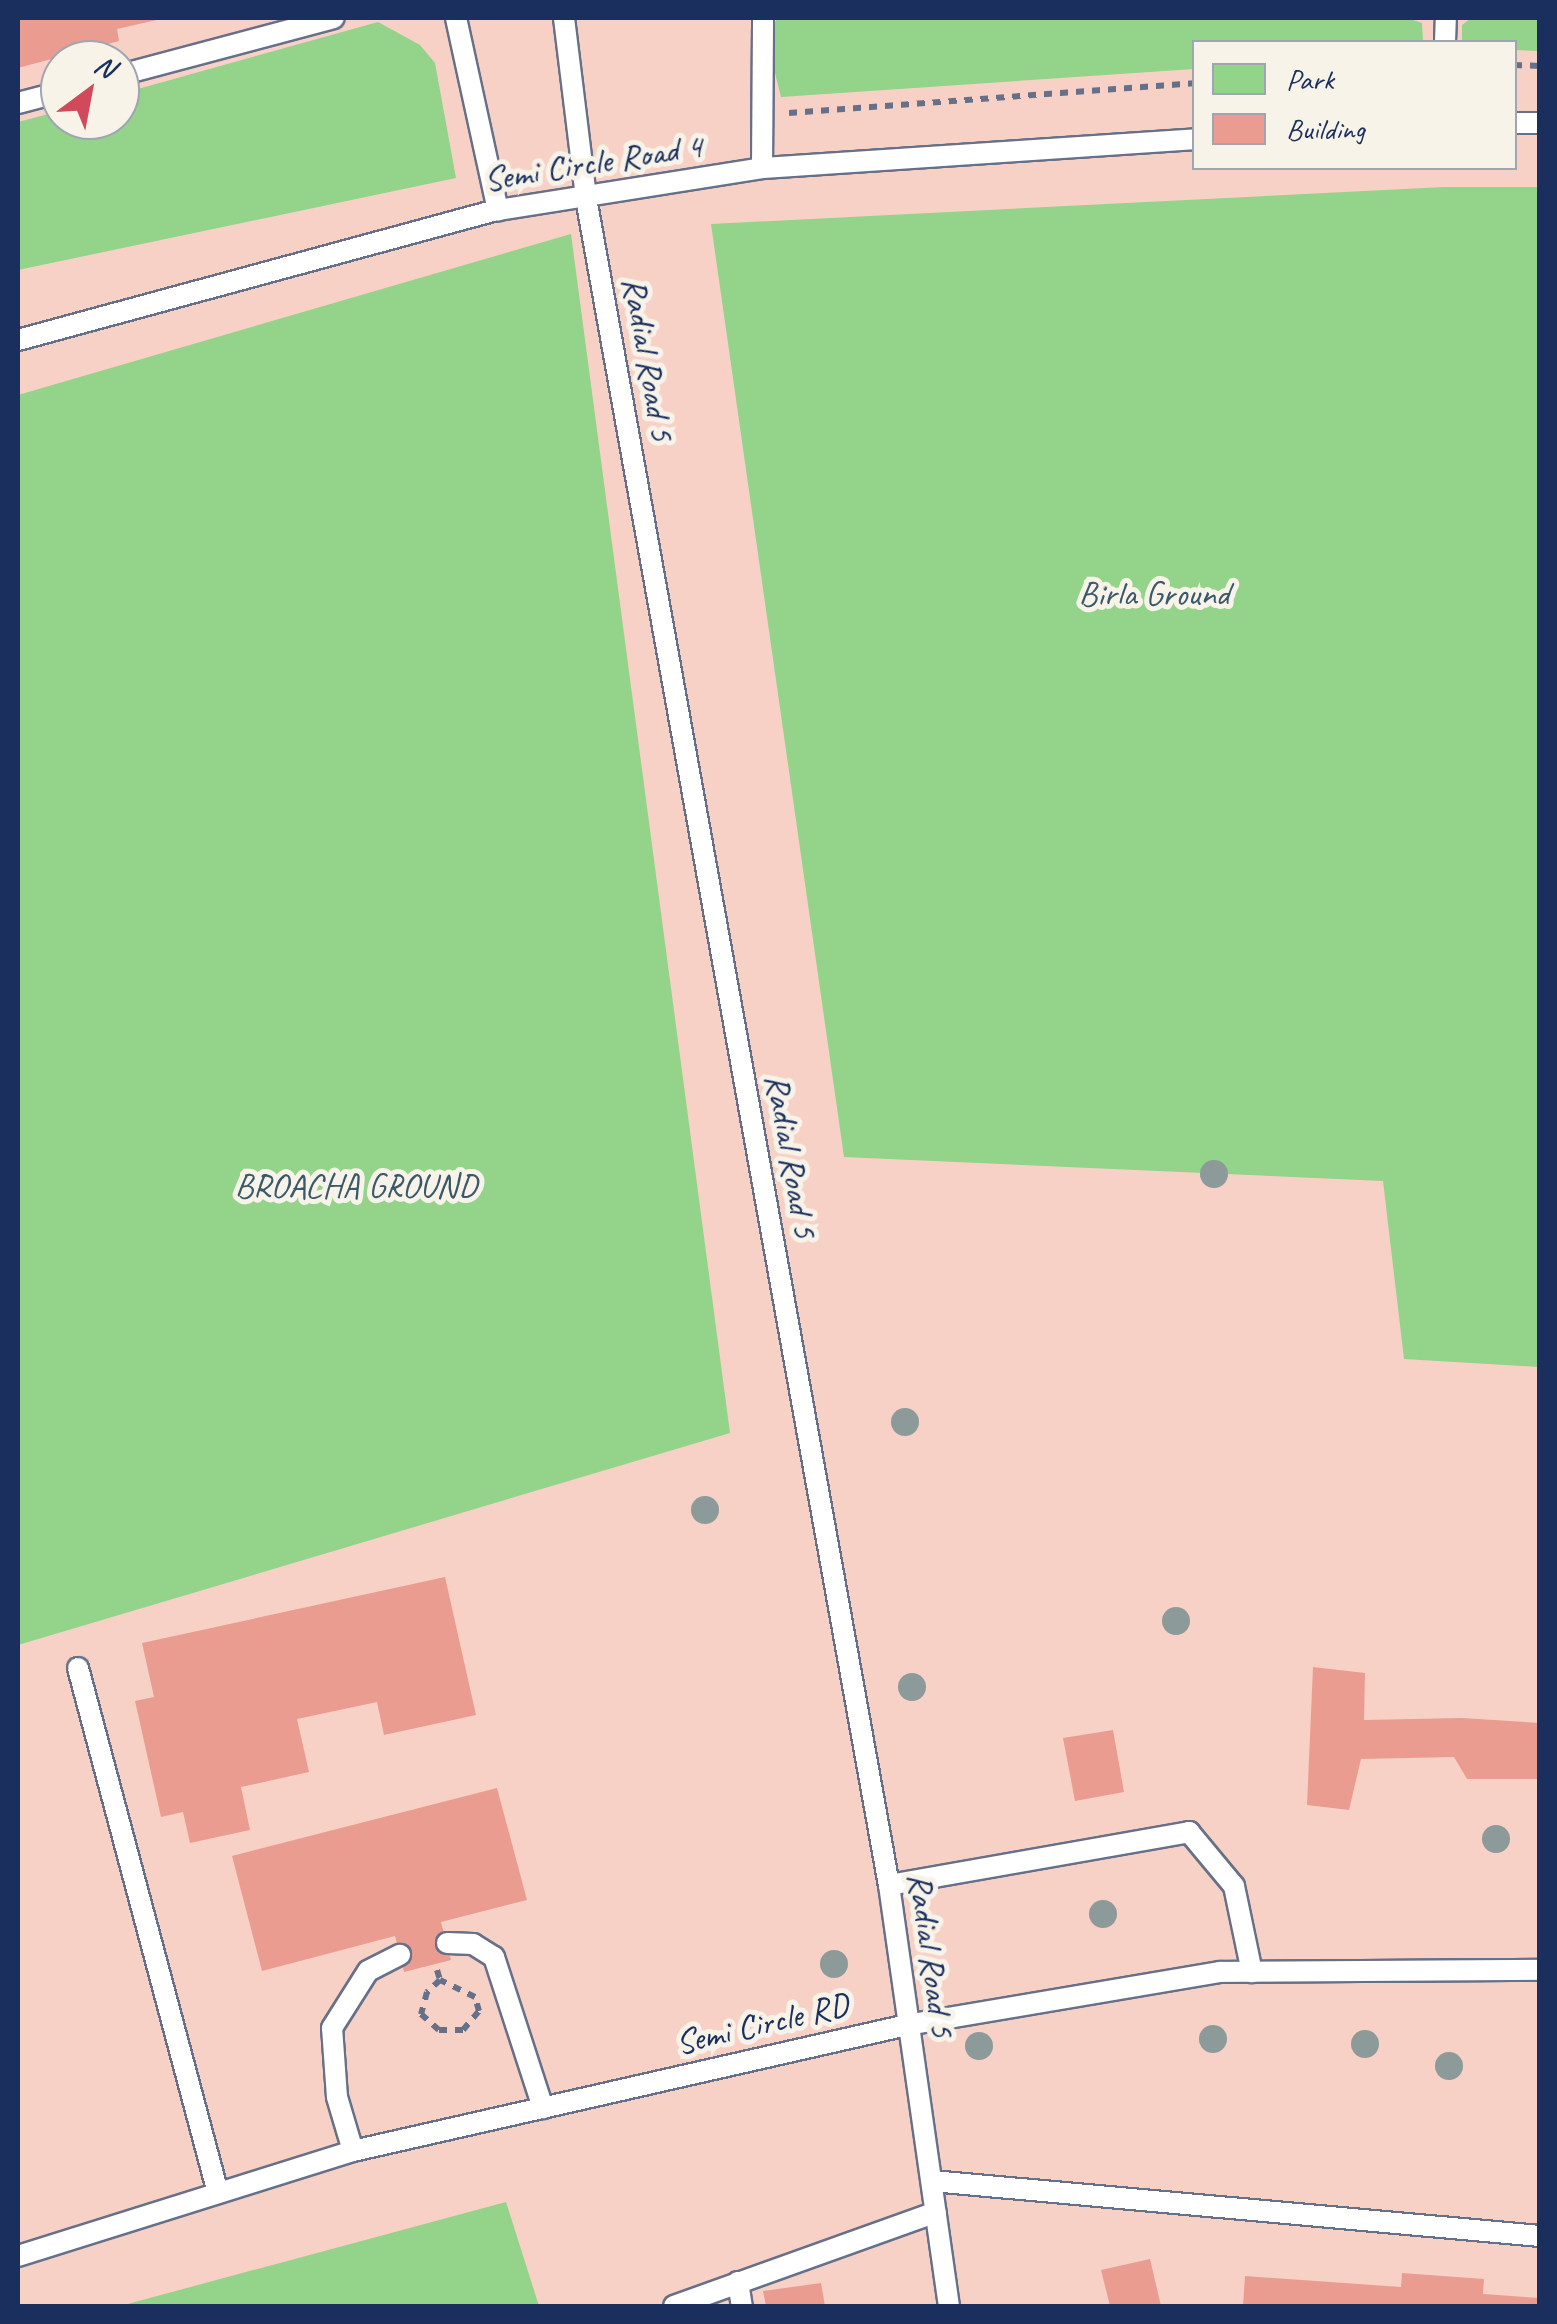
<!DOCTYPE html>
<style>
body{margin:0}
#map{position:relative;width:1557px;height:2324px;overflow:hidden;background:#f2ead5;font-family:Caveat,sans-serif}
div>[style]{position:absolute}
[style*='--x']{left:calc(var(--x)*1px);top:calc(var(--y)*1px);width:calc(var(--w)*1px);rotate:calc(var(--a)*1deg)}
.built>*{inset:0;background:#f7d1c6}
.green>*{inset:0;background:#93d38a}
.building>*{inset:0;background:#eb9c91}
.path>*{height:6px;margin-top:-3px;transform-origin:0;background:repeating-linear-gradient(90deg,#667088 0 8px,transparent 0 16px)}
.roads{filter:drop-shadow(2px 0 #667088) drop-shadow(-2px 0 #667088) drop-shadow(0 2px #667088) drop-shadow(0 -2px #667088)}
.service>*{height:20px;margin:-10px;padding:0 10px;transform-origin:10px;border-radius:10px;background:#fff}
.trees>*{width:28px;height:28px;margin:-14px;border-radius:50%;background:#8c9a9a}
span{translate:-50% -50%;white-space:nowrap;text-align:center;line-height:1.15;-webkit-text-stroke:10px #f7f3e8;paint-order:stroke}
.street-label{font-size:35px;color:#1b2f5e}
.park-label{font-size:35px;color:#395869}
.frame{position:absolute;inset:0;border:20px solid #1b2f5e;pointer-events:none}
.legend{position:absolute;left:1192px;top:40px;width:325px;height:130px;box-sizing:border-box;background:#f7f3e8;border:2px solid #9fa5b1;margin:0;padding:12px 18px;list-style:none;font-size:30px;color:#1b2f5e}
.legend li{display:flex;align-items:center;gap:20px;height:50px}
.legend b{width:50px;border:2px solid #9fa5b1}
.north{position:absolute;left:40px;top:40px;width:100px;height:100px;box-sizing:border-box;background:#f7f3e8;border:2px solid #9fa5b1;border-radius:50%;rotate:32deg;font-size:28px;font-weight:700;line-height:40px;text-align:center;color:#1b2f5e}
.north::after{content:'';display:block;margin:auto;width:35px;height:45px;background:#d1495b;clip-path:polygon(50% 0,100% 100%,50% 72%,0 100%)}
</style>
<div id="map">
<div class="built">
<i style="clip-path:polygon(evenodd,18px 18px,1539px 18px,1539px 2306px,18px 2306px,18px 18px,1194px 42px,1514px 42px,1514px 168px,1194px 168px,1194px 42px,18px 18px,60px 60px,120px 60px,120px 120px,60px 120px,60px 60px)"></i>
</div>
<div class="green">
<i style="clip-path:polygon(777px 18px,1407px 18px,1422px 23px,1423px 42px,1194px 42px,1194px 69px,781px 97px,767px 41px)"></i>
<i style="clip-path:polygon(1471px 18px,1539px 18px,1539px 51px,1515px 50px,1514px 42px,1462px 42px,1462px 25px)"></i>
<i style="clip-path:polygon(378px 22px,420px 45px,435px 63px,456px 178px,18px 270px,18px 122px,60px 111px,60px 120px,120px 120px,120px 94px)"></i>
<i style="clip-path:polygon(1444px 187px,1539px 187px,1539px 1367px,1404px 1359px,1383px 1181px,844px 1157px,711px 224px)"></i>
<i style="clip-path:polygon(571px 234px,730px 1433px,18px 1645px,18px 395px)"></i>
<i style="clip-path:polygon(506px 2202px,539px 2306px,120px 2306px)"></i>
</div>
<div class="building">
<i style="clip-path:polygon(18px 18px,161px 18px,161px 19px,117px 29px,119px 41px,18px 68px)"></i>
<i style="clip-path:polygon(445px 1577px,476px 1715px,384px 1735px,377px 1702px,297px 1719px,309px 1772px,241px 1787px,250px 1830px,190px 1843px,183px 1812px,161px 1817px,135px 1701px,154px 1697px,142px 1643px)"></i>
<i style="clip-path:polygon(1313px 1667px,1365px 1673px,1364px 1720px,1462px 1718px,1540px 1723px,1540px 1779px,1467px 1779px,1454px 1757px,1361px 1759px,1349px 1810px,1307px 1805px)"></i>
<i style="clip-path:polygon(1113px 1730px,1124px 1792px,1075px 1801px,1063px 1738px)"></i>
<i style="clip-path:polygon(497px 1788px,527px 1900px,441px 1922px,451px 1960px,404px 1972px,395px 1936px,262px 1971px,232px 1856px)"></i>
<i style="clip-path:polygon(1150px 2259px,1161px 2306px,1110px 2306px,1101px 2270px)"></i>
<i style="clip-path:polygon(1402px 2273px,1484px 2279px,1483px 2294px,1540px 2298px,1540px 2306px,1243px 2306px,1245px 2276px,1401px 2287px)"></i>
<i style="clip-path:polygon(821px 2283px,825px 2306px,766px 2306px,763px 2291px)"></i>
</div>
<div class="path">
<i style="--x:1514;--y:65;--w:26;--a:2"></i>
<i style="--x:789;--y:113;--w:406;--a:-4.2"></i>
<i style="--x:437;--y:1970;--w:10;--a:73"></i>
<i style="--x:440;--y:1980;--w:18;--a:137"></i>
<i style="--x:427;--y:1992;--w:23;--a:105"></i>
<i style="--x:421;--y:2014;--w:24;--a:42"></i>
<i style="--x:439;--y:2030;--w:24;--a:0"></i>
<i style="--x:463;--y:2030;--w:25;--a:-50"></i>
<i style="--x:479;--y:2011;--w:15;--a:-106"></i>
<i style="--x:475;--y:1997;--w:39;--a:-154"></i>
</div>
<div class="roads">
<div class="service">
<i style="--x:456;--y:18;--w:197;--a:77.7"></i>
<i style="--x:564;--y:18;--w:181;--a:83"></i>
<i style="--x:586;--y:198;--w:1714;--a:79.82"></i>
<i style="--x:889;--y:1885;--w:425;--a:81.9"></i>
<i style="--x:1445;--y:42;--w:24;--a:-88"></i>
<i style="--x:120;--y:75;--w:221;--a:-14.9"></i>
<i style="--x:18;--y:103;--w:43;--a:-14.7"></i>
<i style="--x:1514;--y:123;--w:26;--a:0"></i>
<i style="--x:762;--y:168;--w:150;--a:-89.6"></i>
<i style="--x:18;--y:340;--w:497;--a:-15.2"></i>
<i style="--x:498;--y:210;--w:267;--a:-9"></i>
<i style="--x:762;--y:168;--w:433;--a:-3.8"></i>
<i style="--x:78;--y:1668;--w:543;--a:75.07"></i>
<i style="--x:889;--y:1885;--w:305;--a:-10"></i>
<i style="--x:1189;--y:1832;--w:70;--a:50.2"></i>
<i style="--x:1234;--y:1886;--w:88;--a:78.2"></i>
<i style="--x:447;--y:1943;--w:26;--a:2"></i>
<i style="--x:473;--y:1944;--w:25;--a:32"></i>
<i style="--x:494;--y:1957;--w:159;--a:72"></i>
<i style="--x:353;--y:2151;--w:56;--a:-106.5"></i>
<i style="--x:337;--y:2097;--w:69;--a:-94.1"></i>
<i style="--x:332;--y:2028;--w:67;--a:-57.7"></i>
<i style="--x:368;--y:1971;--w:36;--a:-27"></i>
<i style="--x:932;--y:2181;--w:610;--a:5.17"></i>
<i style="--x:18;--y:2256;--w:351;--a:-17.4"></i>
<i style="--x:353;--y:2151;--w:568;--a:-12.81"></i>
<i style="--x:907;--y:2025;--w:317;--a:-9.6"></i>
<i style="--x:1220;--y:1972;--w:320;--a:-0.4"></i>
<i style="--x:738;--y:2282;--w:24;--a:81"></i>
<i style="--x:674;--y:2306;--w:278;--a:-19.7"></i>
</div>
</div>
<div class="trees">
<i style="left:1214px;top:1174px"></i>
<i style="left:905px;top:1422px"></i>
<i style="left:705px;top:1510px"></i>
<i style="left:1176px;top:1621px"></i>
<i style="left:912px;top:1687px"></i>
<i style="left:1496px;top:1839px"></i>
<i style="left:1103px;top:1914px"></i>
<i style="left:834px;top:1964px"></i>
<i style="left:1213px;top:2039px"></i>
<i style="left:1365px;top:2044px"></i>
<i style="left:979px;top:2046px"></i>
<i style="left:1449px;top:2066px"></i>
</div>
<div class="street-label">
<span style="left:593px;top:163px;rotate:-9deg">Semi Circle Road 4</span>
<span style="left:648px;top:359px;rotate:80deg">Radial Road 5</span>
<span style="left:791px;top:1156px;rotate:80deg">Radial Road 5</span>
<span style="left:931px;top:1955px;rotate:82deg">Radial Road 5</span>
<span style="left:762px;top:2024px;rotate:-13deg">Semi Circle RD</span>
</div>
<div class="park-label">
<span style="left:1154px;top:594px">Birla Ground</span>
<span style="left:356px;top:1186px">BROACHA GROUND</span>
</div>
<div class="frame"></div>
<ul class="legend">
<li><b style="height:28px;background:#93d38a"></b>Park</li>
<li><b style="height:28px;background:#eb9c91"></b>Building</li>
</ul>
<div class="north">N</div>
</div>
